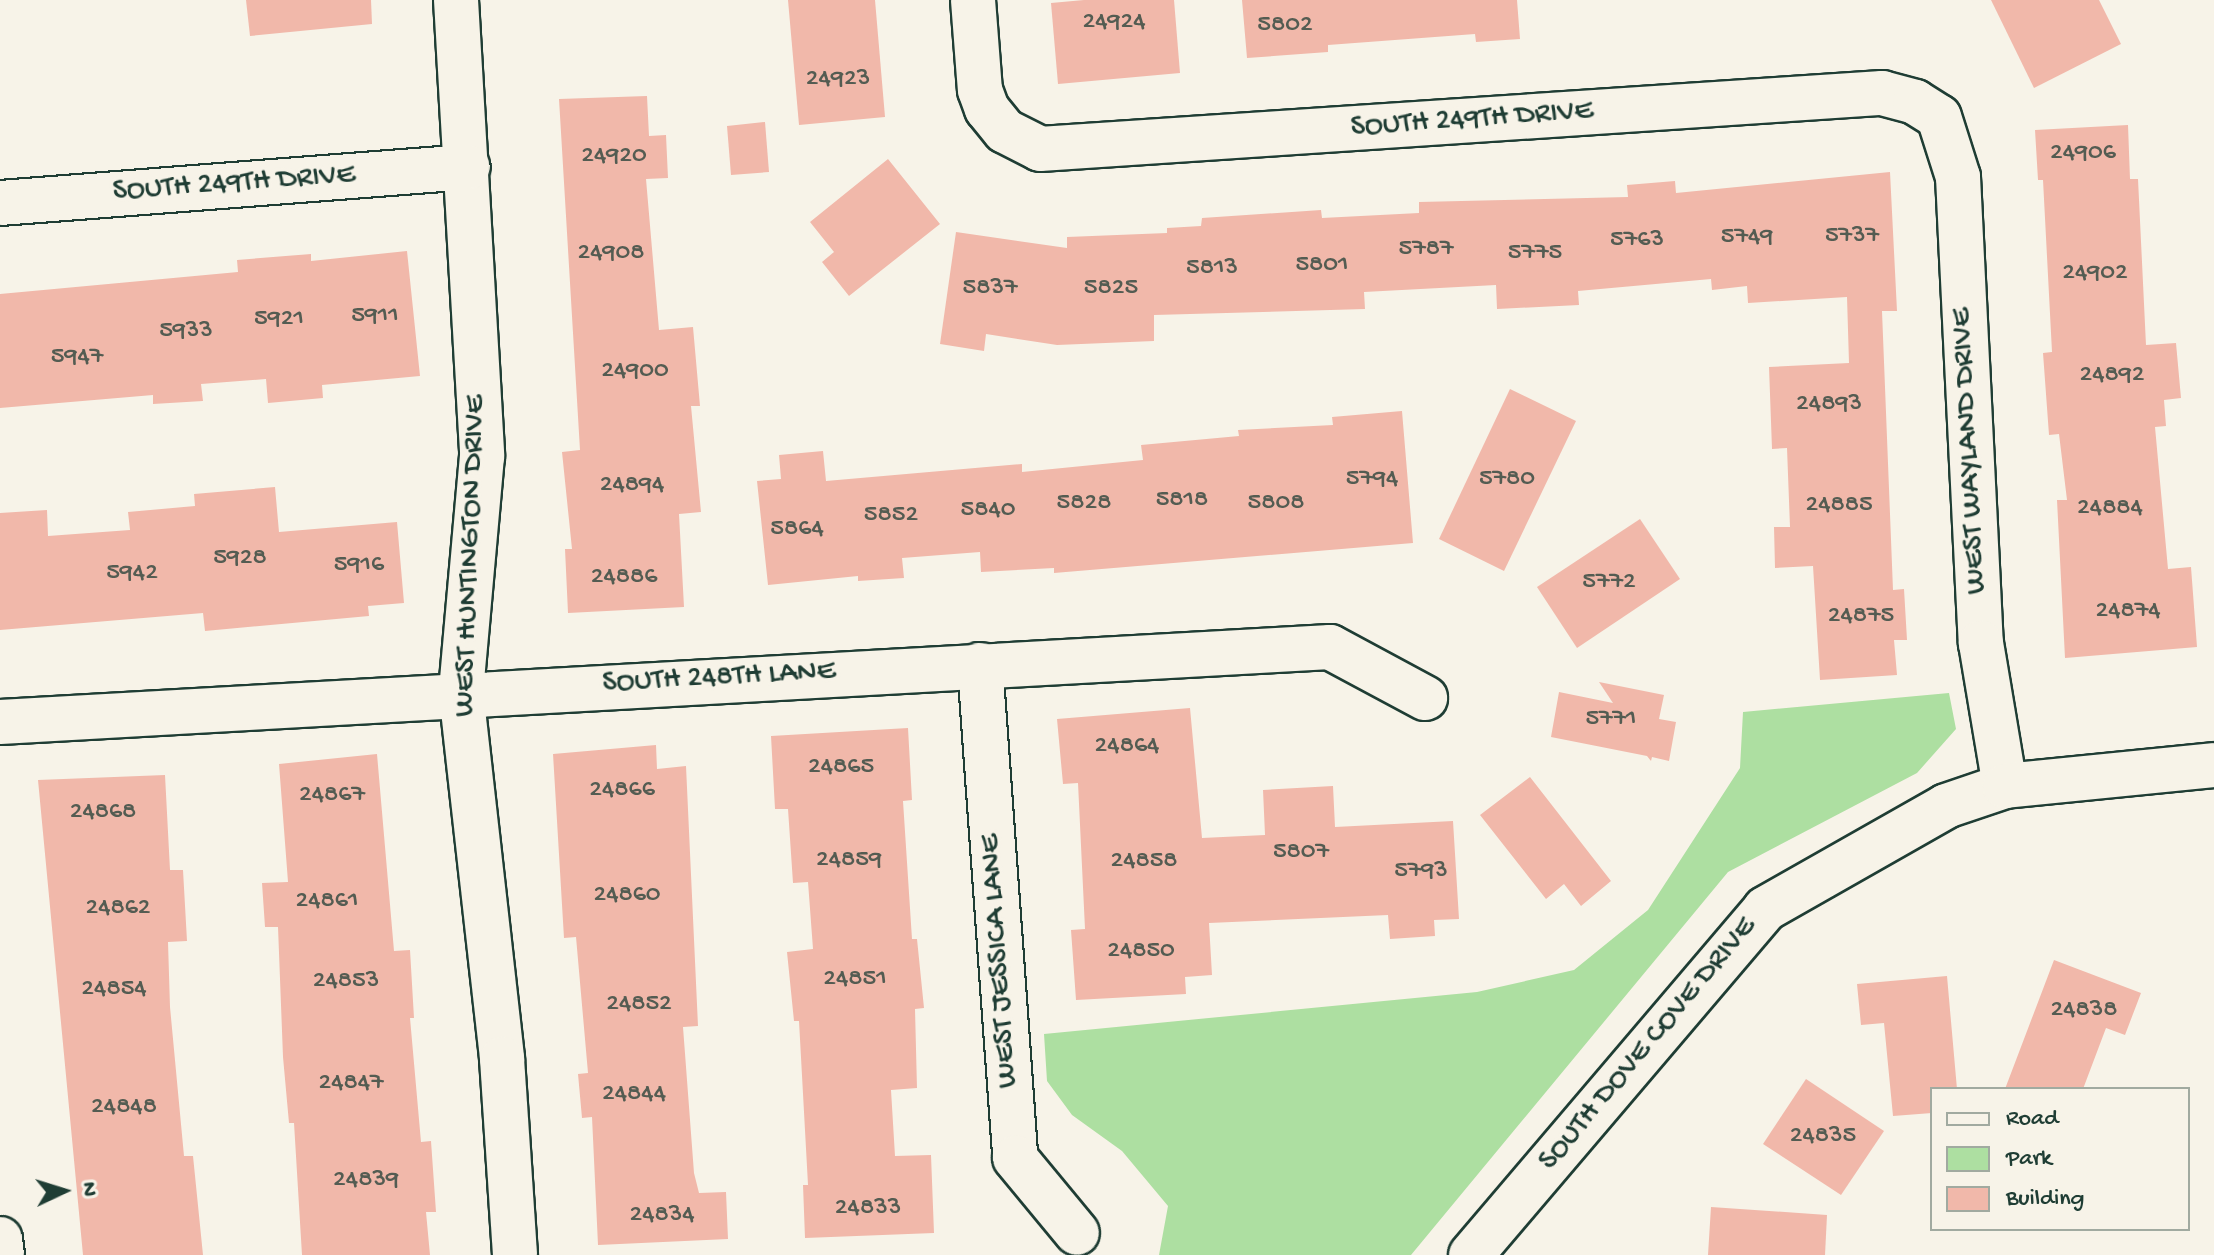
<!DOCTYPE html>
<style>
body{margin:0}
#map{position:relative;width:2214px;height:1255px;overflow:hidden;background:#f7f3e8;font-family:"Gochi Hand",sans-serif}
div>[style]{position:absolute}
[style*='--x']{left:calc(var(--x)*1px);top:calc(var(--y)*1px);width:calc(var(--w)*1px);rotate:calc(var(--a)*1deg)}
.green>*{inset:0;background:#addfa1}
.building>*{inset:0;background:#f1b8aa}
.roads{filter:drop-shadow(2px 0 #1f3d34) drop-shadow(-2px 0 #1f3d34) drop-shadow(0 2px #1f3d34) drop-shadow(0 -2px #1f3d34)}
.minor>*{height:44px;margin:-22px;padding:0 22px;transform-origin:22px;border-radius:22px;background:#f7f3e8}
span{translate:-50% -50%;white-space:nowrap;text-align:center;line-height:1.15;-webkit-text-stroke:7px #f7f3e8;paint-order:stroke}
.number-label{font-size:26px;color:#545c52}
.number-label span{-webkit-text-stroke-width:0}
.street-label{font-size:30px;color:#1f3d34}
.legend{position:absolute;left:1930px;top:1087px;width:260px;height:144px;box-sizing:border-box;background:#f7f3e8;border:2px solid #a1aaa0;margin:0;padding:10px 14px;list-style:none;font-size:24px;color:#1f3d34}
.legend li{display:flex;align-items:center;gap:16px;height:40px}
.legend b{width:40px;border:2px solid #a1aaa0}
.north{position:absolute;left:24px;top:1151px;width:80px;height:80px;-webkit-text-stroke:6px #f7f3e8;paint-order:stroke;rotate:86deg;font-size:22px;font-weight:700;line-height:32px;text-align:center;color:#1f3d34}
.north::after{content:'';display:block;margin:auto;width:28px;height:36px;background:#1f3d34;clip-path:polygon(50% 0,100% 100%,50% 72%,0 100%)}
</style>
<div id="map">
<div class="green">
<i style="clip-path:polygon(1949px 693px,1956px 729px,1917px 773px,1728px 872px,1411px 1255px,1159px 1255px,1168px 1206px,1122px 1151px,1072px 1115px,1047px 1081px,1044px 1034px,1477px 992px,1574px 970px,1648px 910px,1740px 768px,1743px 712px)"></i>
</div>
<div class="building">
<i style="clip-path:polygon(246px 0,371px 0,372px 24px,250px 36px)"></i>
<i style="clip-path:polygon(788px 0,875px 0,885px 117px,799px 125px)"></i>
<i style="clip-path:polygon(1084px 0,1174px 0,1180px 73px,1058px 84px,1051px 3px)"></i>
<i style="clip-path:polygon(1242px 0,1517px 0,1520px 39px,1476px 42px,1475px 34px,1328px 45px,1328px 52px,1247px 58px)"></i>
<i style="clip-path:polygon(1991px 0,2099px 0,2121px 44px,2034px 88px)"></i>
<i style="clip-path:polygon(647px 96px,649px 136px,666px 135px,668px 178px,646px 179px,659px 330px,693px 327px,700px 406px,691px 406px,701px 512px,679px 514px,684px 607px,568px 613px,565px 549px,572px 549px,562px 452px,580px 450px,559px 99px)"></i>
<i style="clip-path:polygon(765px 122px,769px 172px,731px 175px,727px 126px)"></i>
<i style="clip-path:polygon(2128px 125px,2130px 179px,2138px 179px,2146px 345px,2176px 343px,2181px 398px,2164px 400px,2166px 426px,2155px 427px,2168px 569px,2191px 567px,2197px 647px,2065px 658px,2057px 500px,2067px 500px,2059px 434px,2049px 435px,2043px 353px,2052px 352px,2043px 180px,2038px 180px,2035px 130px)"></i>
<i style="clip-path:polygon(888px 159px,940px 224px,849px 296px,822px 262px,834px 252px,810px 222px)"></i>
<i style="clip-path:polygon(1890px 172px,1897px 311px,1882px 311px,1893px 590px,1904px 589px,1907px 640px,1894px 640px,1897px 675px,1820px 680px,1813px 566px,1775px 568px,1774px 527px,1790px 527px,1787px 448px,1772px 449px,1769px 367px,1849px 363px,1847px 297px,1748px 303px,1747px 286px,1712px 290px,1711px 279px,1578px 291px,1579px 305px,1497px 309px,1496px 285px,1364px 292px,1365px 309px,1154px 315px,1154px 341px,1057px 345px,986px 334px,984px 351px,940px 344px,956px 232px,1067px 248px,1067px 237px,1167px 233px,1167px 228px,1201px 226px,1202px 218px,1321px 210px,1322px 218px,1419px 213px,1419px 202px,1628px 197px,1627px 185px,1675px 181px,1676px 193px)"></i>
<i style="clip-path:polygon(407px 251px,420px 376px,322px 385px,323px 398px,268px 403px,266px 379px,201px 384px,203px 401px,153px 404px,153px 395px,0 408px,0 294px,238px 272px,237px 260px,311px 254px,311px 261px)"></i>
<i style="clip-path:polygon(1510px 389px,1576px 421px,1504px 571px,1439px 539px)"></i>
<i style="clip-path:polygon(1402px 411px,1413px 543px,1054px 573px,1054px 568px,981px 572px,980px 552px,902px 558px,904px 578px,858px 581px,858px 576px,768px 585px,757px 481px,781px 479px,779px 455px,823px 451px,826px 481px,1022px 464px,1022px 472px,1143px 460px,1141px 445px,1239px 436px,1238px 430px,1333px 425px,1332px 417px)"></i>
<i style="clip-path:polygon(275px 487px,279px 532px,397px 522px,404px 603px,368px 606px,369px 616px,205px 631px,203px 613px,0 630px,0 513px,47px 510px,48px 536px,130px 530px,128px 512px,195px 506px,194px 494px)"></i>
<i style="clip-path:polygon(1640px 519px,1680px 579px,1577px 648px,1537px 587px)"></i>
<i style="clip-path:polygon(1599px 682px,1664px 695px,1659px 719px,1676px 722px,1669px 761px,1652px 757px,1651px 761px,1647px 756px,1551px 737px,1559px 692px,1613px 703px)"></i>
<i style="clip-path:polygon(1190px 708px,1202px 838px,1265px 835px,1263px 790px,1333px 786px,1335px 827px,1453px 821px,1459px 919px,1434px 920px,1435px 936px,1390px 939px,1388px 915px,1209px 923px,1212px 975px,1185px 977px,1186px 994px,1076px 1000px,1071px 930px,1085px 929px,1078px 783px,1063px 784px,1057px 719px)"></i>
<i style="clip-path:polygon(908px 728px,912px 800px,903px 801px,912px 939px,917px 939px,924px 1008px,915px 1009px,917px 1088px,891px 1090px,895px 1156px,931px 1155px,934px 1233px,805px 1238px,803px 1185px,808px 1185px,799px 1021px,794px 1021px,787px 952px,813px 949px,808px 882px,793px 883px,788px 809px,775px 809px,771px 736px)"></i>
<i style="clip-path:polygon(656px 745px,657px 769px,686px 766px,698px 1026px,683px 1027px,694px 1173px,699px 1193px,726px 1192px,728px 1239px,598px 1245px,592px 1117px,582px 1118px,578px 1074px,588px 1073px,576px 937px,564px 938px,553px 754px)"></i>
<i style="clip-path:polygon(377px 754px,394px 951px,410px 950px,414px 1018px,410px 1018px,421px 1142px,431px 1141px,436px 1212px,426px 1212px,430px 1255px,302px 1255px,294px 1123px,289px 1123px,283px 1057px,278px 927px,265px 927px,262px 883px,288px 882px,279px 764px)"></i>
<i style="clip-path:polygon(165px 775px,170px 870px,183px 870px,187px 941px,168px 942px,170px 1007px,184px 1156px,193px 1156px,203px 1255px,83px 1255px,38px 780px)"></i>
<i style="clip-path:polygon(1530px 777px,1611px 881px,1581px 906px,1564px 884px,1546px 899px,1480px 815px)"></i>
<i style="clip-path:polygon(2054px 960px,2141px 993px,2125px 1035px,2106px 1028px,2083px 1089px,2005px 1089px)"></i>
<i style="clip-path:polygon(1947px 976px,1957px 1089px,1932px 1089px,1932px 1113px,1893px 1116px,1884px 1023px,1861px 1025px,1857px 984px)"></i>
<i style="clip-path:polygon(1806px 1079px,1884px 1131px,1841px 1195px,1763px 1144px)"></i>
<i style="clip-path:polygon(1711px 1207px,1827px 1215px,1825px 1255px,1708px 1255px)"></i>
</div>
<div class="roads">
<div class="minor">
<i style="--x:456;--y:0;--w:457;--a:86.7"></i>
<i style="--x:482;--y:456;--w:237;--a:95.1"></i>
<i style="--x:461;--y:692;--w:369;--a:83.6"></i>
<i style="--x:502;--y:1059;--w:196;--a:86.2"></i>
<i style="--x:973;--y:0;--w:90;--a:85.6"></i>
<i style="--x:980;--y:90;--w:20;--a:70"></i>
<i style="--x:987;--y:109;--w:28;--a:51"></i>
<i style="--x:1005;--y:131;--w:39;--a:27"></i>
<i style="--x:1040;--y:149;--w:844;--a:-3.81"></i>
<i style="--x:1882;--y:93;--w:34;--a:15"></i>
<i style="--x:1915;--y:102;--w:28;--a:32"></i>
<i style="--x:1939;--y:117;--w:63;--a:72.4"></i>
<i style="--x:1958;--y:177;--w:467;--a:87.2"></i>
<i style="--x:1981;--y:643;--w:145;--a:80.5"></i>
<i style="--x:0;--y:203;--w:469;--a:-4.4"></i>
<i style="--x:980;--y:665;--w:494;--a:85.9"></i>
<i style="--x:1015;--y:1158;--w:97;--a:50.4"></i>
<i style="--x:0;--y:722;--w:1332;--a:-3.23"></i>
<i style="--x:1330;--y:647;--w:108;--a:28.2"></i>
<i style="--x:0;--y:1239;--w:16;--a:83"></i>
<i style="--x:1471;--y:1255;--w:454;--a:-49.6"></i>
<i style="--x:1765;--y:909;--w:208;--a:-29.6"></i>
<i style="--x:1946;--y:806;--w:62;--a:-18.7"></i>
<i style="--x:2005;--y:786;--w:210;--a:-5.7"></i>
</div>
</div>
<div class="number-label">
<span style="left:1114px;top:23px">24924</span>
<span style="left:1285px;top:26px">5802</span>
<span style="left:838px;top:80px">24923</span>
<span style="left:2083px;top:154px">24906</span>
<span style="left:614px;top:157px">24920</span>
<span style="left:1852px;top:237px">5737</span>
<span style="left:1747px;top:238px">5749</span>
<span style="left:1637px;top:241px">5763</span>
<span style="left:1426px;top:250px">5787</span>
<span style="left:611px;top:254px">24908</span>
<span style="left:1535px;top:254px">5775</span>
<span style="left:1322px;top:266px">5801</span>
<span style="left:1212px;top:269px">5813</span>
<span style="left:2095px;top:274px">24902</span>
<span style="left:990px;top:289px">5837</span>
<span style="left:1111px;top:289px">5825</span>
<span style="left:375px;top:317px">5911</span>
<span style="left:279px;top:320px">5921</span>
<span style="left:186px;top:332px">5933</span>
<span style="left:77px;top:358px">5947</span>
<span style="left:635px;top:372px">24900</span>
<span style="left:2112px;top:376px">24892</span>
<span style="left:1829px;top:405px">24893</span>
<span style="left:1372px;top:480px">5794</span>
<span style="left:1507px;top:480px">5780</span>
<span style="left:632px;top:486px">24894</span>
<span style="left:1182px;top:501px">5818</span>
<span style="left:1084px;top:504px">5828</span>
<span style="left:1276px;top:504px">5808</span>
<span style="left:1839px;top:506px">24885</span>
<span style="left:2110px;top:509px">24884</span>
<span style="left:988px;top:511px">5840</span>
<span style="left:891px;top:516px">5852</span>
<span style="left:797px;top:530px">5864</span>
<span style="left:240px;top:559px">5928</span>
<span style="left:359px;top:566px">5916</span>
<span style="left:132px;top:574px">5942</span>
<span style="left:624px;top:578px">24886</span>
<span style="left:1609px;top:583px">5772</span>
<span style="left:2128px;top:612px">24874</span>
<span style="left:1861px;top:617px">24875</span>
<span style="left:1611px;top:720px">5771</span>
<span style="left:1127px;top:747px">24864</span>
<span style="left:841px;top:768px">24865</span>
<span style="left:622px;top:791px">24866</span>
<span style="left:332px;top:796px">24867</span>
<span style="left:103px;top:813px">24868</span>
<span style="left:1301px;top:853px">5807</span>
<span style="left:849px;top:861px">24859</span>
<span style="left:1144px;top:862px">24858</span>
<span style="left:1421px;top:872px">5793</span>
<span style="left:627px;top:896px">24860</span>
<span style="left:327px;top:902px">24861</span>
<span style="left:118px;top:909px">24862</span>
<span style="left:1141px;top:952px">24850</span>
<span style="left:855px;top:980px">24851</span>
<span style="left:346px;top:982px">24853</span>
<span style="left:114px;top:990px">24854</span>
<span style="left:639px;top:1005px">24852</span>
<span style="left:2084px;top:1011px">24838</span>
<span style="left:351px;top:1084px">24847</span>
<span style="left:634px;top:1095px">24844</span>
<span style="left:124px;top:1108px">24848</span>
<span style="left:1823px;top:1137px">24835</span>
<span style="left:366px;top:1181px">24839</span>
<span style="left:868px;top:1209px">24833</span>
<span style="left:662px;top:1216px">24834</span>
</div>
<div class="street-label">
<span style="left:1472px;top:121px;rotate:-4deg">SOUTH 249TH DRIVE</span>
<span style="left:234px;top:185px;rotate:-4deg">SOUTH 249TH DRIVE</span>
<span style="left:1971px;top:451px;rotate:-93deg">WEST WAYLAND DRIVE</span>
<span style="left:472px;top:556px;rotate:-88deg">WEST HUNTINGTON DRIVE</span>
<span style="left:719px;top:679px;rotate:-3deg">SOUTH 248TH LANE</span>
<span style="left:1001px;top:961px;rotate:-94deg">WEST JESSICA LANE</span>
<span style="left:1649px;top:1045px;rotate:-50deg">SOUTH DOVE COVE DRIVE</span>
</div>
<ul class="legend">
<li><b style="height:10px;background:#f7f3e8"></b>Road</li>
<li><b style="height:22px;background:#addfa1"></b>Park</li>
<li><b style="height:22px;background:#f1b8aa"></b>Building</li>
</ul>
<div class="north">N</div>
</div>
